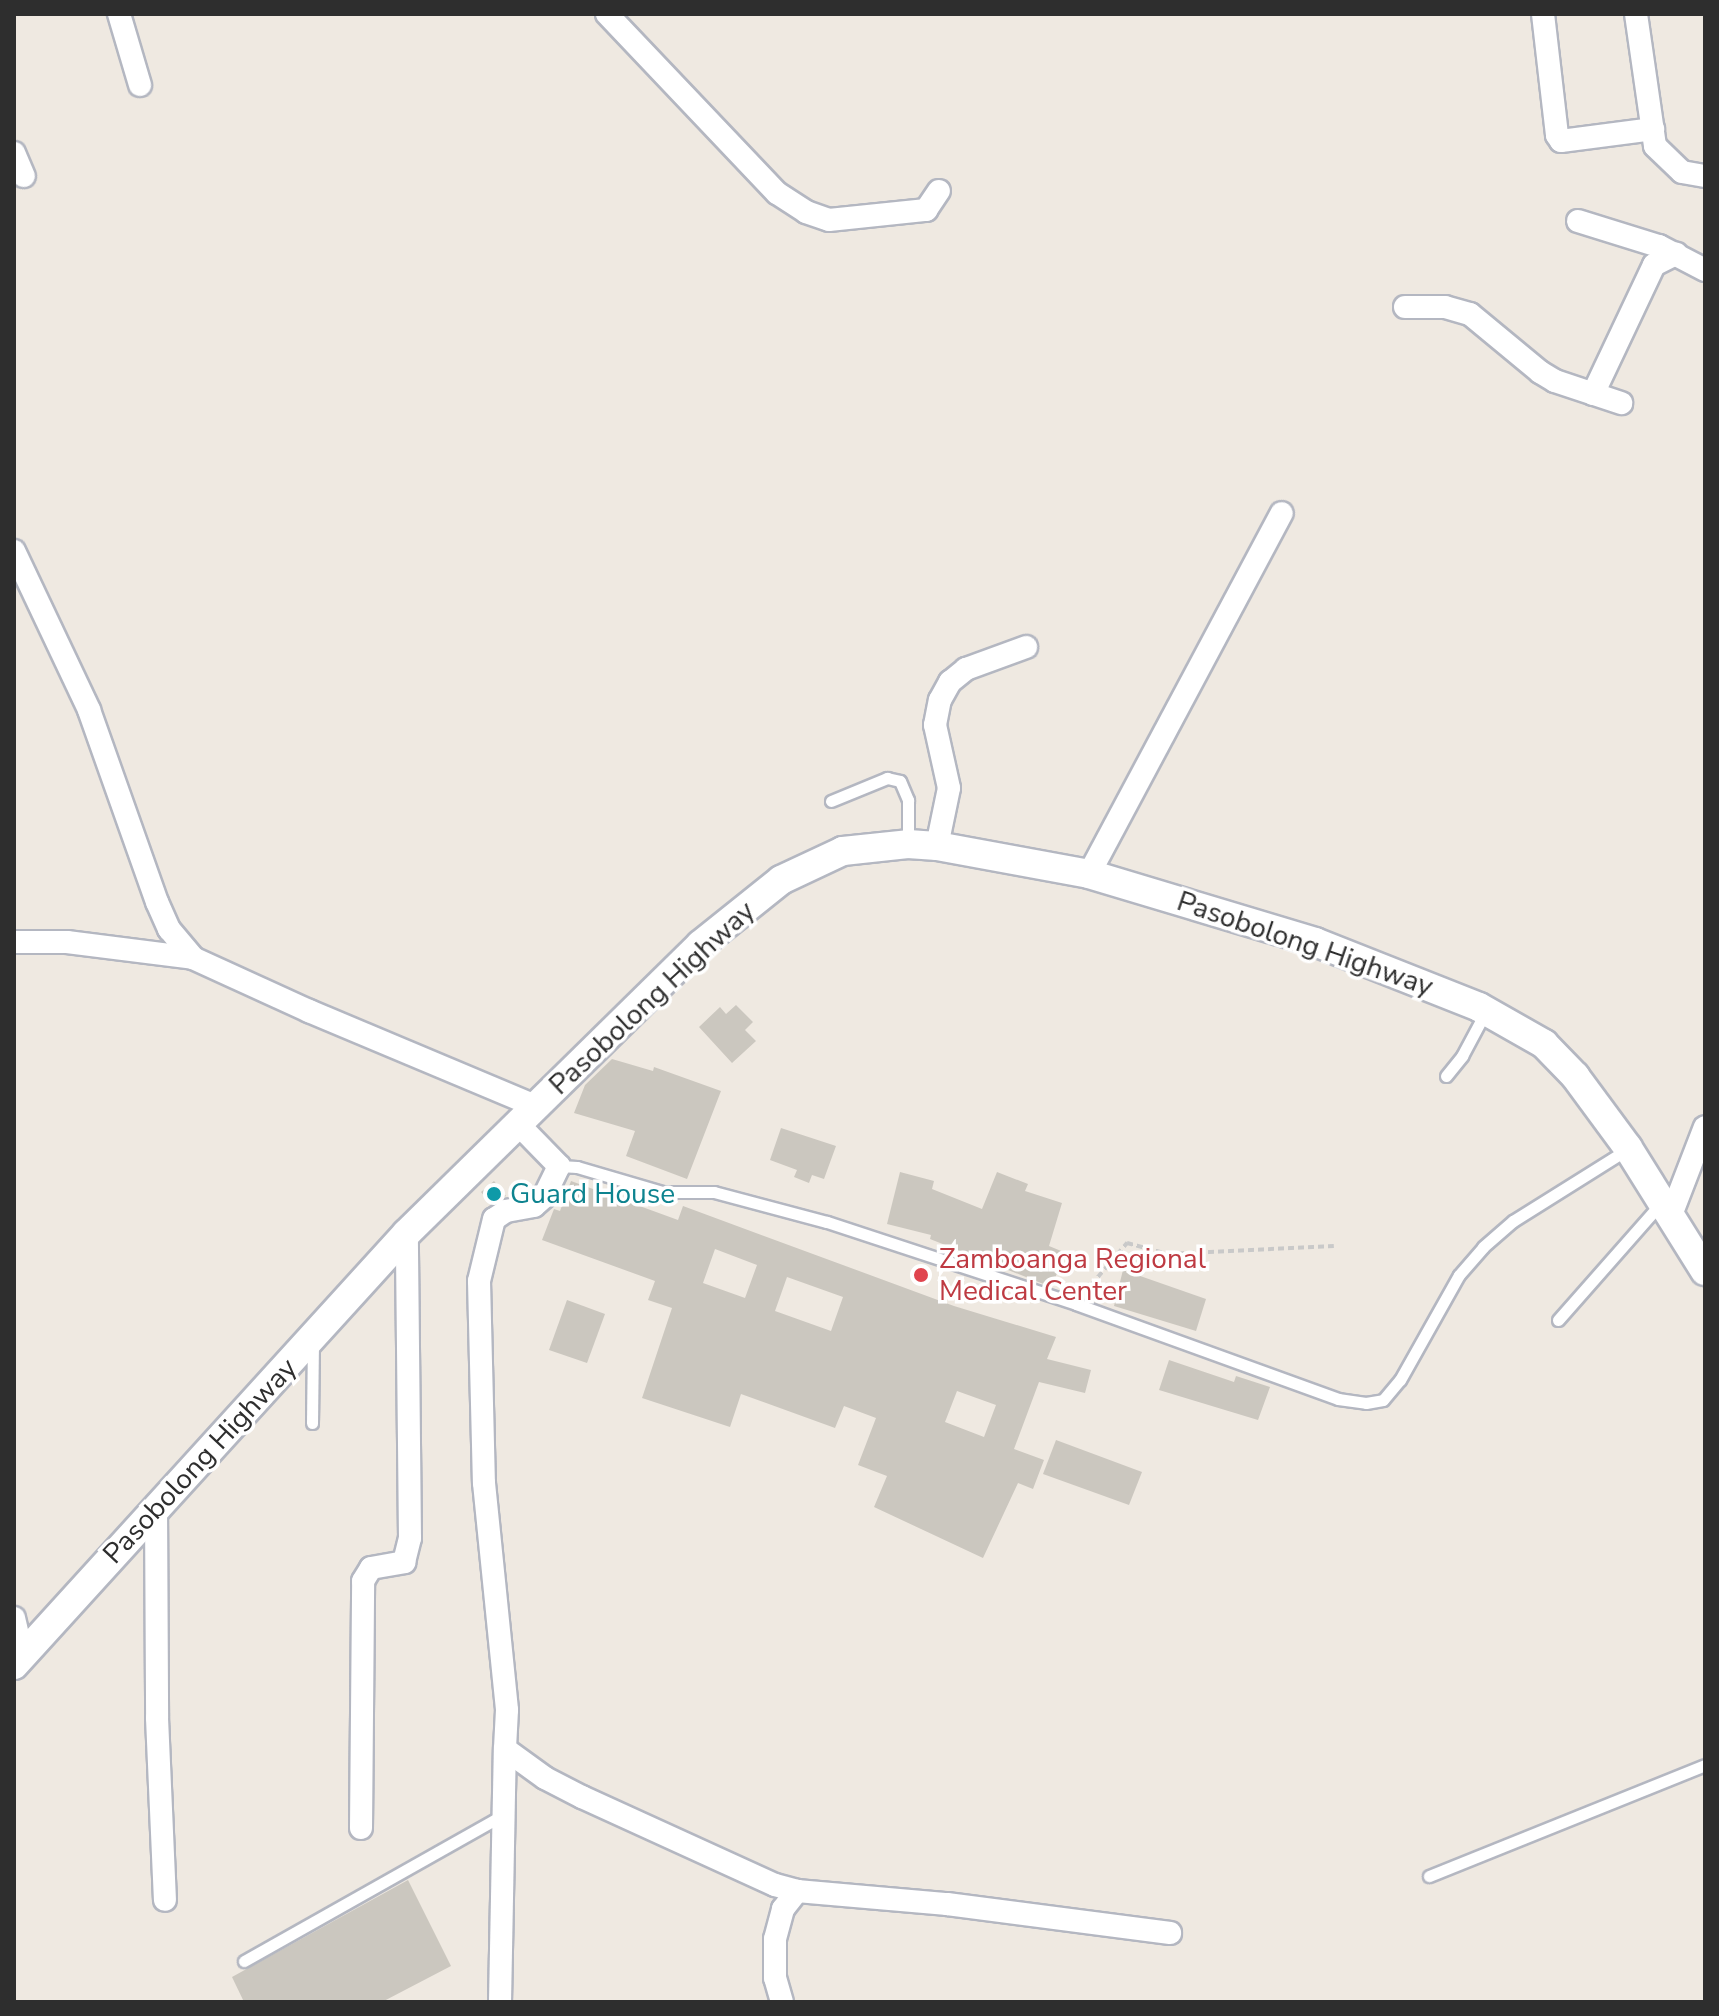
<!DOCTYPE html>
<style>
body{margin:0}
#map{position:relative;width:1719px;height:2016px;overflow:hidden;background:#efe9e1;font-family:"Nunito Sans",sans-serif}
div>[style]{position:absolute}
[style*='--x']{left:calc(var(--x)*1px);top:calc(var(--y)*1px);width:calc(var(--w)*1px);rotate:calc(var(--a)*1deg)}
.building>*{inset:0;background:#cbc7bf}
.path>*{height:4px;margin-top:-2px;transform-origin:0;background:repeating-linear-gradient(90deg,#c9c9c9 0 6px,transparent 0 10px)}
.roads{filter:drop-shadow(2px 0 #b4b7c1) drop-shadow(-2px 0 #b4b7c1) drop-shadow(0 2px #b4b7c1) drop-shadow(0 -2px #b4b7c1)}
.service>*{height:11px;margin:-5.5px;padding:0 5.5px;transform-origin:5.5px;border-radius:5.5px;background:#fff}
.minor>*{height:22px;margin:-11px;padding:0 11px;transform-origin:11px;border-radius:11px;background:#fff}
.tertiary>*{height:28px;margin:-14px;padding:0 14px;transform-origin:14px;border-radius:14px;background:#fff}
.dots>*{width:22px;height:22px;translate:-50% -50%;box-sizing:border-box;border:4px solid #fff;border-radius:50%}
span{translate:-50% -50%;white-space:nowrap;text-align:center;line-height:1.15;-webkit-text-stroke:7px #fff;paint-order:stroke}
.street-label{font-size:28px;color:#2e2e2e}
.culture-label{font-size:28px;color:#0d838f}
.left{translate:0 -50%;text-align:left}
.health-label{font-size:28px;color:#be3a42}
.frame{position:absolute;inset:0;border:16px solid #2e2e2e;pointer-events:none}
</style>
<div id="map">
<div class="building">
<i style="clip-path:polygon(736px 1005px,753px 1022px,745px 1030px,756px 1041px,732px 1063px,699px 1027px,720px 1007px,726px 1014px)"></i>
<i style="clip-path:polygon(612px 1059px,653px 1071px,654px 1067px,721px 1091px,687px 1179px,626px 1156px,635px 1131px,574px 1113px,585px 1085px)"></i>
<i style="clip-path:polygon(781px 1128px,836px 1146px,824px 1179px,812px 1175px,809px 1183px,794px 1177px,797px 1170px,770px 1160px)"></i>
<i style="clip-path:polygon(900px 1172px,934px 1181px,932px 1189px,982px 1209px,997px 1172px,1028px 1184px,1025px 1191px,1062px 1203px,1049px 1246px,1066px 1253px,1051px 1287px,930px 1239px,931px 1235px,887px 1224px)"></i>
<i style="clip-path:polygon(494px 1181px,506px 1196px,491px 1204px,481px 1192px)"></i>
<i style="clip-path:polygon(evenodd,571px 1181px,678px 1220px,683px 1206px,954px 1306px,1056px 1337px,1047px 1359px,1091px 1370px,1085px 1393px,1039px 1382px,1014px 1449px,1044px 1460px,1033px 1489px,1018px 1483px,983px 1558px,874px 1507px,887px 1476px,858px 1465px,876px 1418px,844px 1406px,835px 1428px,741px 1394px,730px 1427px,642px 1398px,672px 1308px,648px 1300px,655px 1281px,542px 1240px,554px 1209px,560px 1211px,571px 1181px,715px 1249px,757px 1265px,745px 1298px,703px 1283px,715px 1249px,571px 1181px,787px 1277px,843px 1297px,831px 1331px,775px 1311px,787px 1277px,571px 1181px,957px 1391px,996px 1405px,984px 1437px,945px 1422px,957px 1391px)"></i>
<i style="clip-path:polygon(1123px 1270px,1206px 1299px,1196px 1331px,1114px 1306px)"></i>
<i style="clip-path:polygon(567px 1300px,605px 1314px,587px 1363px,549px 1350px)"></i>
<i style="clip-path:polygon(1169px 1360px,1234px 1382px,1236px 1376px,1270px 1387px,1258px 1420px,1159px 1390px)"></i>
<i style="clip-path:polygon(1056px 1440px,1142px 1472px,1129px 1505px,1043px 1474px)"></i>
<i style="clip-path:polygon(408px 1880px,451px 1966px,382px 2002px,244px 2002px,232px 1977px)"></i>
</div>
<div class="path">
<i style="--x:1085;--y:1292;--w:65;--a:-49.4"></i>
<i style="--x:1127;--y:1243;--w:42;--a:15"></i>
<i style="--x:1168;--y:1254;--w:166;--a:-2.8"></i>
</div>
<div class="roads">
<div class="service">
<i style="--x:831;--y:801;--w:61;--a:-22.3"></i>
<i style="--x:887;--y:778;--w:13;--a:13"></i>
<i style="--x:900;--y:781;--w:21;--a:67"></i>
<i style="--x:908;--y:800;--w:44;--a:90"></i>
<i style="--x:1446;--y:1076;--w:26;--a:-51"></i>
<i style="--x:1462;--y:1056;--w:51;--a:-61.9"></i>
<i style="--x:559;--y:1166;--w:18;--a:3"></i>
<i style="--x:577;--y:1167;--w:89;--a:16.4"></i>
<i style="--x:662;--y:1192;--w:52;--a:0"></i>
<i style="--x:714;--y:1192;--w:117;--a:14.9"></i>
<i style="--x:827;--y:1222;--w:262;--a:18.2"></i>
<i style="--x:1076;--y:1304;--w:279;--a:19.9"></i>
<i style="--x:1338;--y:1399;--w:28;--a:8"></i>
<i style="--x:1366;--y:1403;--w:17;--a:-10"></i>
<i style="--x:1383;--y:1400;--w:26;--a:-50"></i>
<i style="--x:1400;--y:1380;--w:120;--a:-60.7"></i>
<i style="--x:1459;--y:1275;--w:37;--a:-49"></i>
<i style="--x:1483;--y:1247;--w:40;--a:-41"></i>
<i style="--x:1513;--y:1221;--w:133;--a:-32.1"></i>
<i style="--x:1558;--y:1320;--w:157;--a:-48.6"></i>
<i style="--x:312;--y:1423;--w:79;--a:-89.3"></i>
<i style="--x:1429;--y:1876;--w:297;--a:-21.9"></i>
<i style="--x:244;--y:1961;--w:297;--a:-29.4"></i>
</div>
<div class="minor">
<i style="--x:119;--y:14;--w:74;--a:73.5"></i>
<i style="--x:607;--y:14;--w:247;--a:46.5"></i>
<i style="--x:777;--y:193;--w:35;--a:33"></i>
<i style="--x:806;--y:212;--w:24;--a:19"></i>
<i style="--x:829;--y:220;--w:98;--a:-5.9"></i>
<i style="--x:926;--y:210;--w:23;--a:-56"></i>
<i style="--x:1543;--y:14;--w:122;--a:83.4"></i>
<i style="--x:1557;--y:135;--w:7;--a:56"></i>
<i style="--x:1561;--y:141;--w:93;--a:-7.4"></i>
<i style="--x:1636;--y:14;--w:133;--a:81.8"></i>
<i style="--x:1655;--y:146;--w:37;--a:44"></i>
<i style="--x:1682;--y:172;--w:23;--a:10"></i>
<i style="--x:14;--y:153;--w:25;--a:67"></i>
<i style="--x:1578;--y:221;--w:85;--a:17.2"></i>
<i style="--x:1659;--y:246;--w:52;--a:27.6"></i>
<i style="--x:1405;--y:307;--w:40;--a:0"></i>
<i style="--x:1445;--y:307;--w:26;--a:16"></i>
<i style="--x:1470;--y:314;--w:91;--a:39.6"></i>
<i style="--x:1540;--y:372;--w:17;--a:31"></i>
<i style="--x:1555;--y:381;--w:70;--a:18.4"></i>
<i style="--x:1593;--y:394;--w:143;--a:-64.7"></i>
<i style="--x:1654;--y:265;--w:25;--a:-27"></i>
<i style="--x:14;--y:551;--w:176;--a:64.7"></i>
<i style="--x:89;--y:710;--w:204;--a:70.5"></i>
<i style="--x:157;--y:902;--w:30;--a:66"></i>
<i style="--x:169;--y:929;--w:38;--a:50"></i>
<i style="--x:193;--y:958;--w:128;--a:24.6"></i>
<i style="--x:309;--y:1011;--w:247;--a:22.8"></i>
<i style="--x:937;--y:846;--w:59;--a:-78.3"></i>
<i style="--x:949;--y:788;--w:65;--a:-102.5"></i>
<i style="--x:935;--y:725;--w:25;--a:-79"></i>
<i style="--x:940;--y:700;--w:21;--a:-61"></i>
<i style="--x:950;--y:682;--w:21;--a:-39"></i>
<i style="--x:966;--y:669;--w:64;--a:-20.1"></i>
<i style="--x:1089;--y:874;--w:409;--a:-61.9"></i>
<i style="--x:14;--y:942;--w:53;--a:0"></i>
<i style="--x:67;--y:942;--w:127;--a:7.2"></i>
<i style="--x:518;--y:1124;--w:59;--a:45.7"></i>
<i style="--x:559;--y:1166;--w:34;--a:116"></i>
<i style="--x:544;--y:1197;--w:13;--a:138"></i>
<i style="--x:534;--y:1206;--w:28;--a:170"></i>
<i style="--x:506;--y:1211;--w:14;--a:146"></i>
<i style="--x:494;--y:1219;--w:64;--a:103.6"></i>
<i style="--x:479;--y:1281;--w:202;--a:88.6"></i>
<i style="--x:484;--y:1483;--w:228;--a:84.2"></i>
<i style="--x:507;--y:1710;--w:39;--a:93"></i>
<i style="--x:505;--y:1749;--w:49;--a:35.9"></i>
<i style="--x:545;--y:1778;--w:42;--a:27.2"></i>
<i style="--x:582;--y:1797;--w:212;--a:24.5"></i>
<i style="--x:775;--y:1885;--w:23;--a:15"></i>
<i style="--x:797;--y:1891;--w:151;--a:5"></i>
<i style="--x:947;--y:1904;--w:225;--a:7.4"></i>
<i style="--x:1671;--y:1215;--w:94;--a:-68.9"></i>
<i style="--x:156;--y:1505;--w:213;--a:89.7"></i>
<i style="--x:157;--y:1718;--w:182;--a:87.5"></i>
<i style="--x:14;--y:1618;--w:39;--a:77"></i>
<i style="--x:361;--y:1828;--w:247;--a:-89.5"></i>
<i style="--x:363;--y:1581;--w:15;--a:-58"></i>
<i style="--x:371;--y:1568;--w:34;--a:-10"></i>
<i style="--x:404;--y:1562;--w:25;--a:-76"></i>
<i style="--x:410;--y:1538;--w:305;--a:-90.6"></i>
<i style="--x:500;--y:2002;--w:253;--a:-88.9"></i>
<i style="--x:782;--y:2002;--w:25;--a:-106"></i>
<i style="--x:775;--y:1978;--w:39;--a:-90"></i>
<i style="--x:775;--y:1939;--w:31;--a:-75"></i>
<i style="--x:783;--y:1909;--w:23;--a:-52"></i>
</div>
<div class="tertiary">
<i style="--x:14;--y:1665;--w:584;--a:-47.71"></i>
<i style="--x:407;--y:1233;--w:411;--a:-44.5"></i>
<i style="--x:700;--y:945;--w:104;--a:-38.7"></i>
<i style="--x:781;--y:880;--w:68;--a:-25.1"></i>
<i style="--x:843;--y:851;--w:65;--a:-6.1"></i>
<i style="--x:908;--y:844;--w:29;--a:4"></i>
<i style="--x:937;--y:846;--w:155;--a:10.4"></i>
<i style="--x:1089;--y:874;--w:236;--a:16.7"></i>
<i style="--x:1315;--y:942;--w:176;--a:21.6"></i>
<i style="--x:1479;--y:1007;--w:75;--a:29.6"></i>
<i style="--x:1544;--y:1044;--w:45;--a:45.9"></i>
<i style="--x:1575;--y:1076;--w:89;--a:53.6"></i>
<i style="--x:1628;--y:1148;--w:145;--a:58"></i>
</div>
</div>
<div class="dots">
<i style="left:494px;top:1194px;background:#0f9aa8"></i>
<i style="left:921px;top:1275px;background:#e0444e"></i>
</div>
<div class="street-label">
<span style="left:1305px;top:944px;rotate:19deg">Pasobolong Highway</span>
<span style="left:652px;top:998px;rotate:-43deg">Pasobolong Highway</span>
<span style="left:200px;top:1461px;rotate:-47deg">Pasobolong Highway</span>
</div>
<div class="culture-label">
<span class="left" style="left:510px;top:1194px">Guard House</span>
</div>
<div class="health-label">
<span class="left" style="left:939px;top:1275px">Zamboanga Regional<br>Medical Center</span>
</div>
<div class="frame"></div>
</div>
